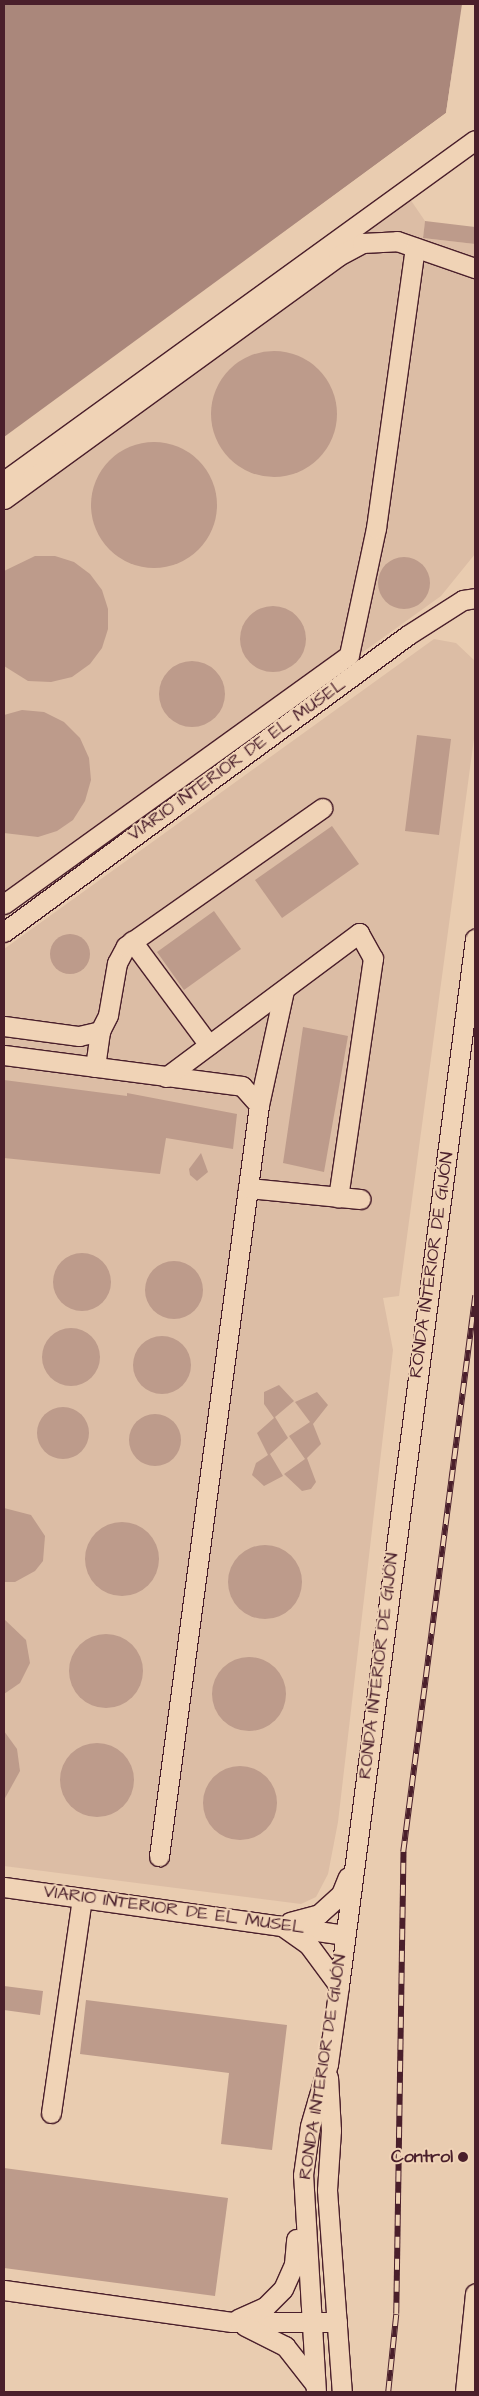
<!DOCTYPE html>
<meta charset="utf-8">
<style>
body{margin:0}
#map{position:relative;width:479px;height:2396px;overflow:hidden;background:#e9ccb0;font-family:"Architects Daughter",sans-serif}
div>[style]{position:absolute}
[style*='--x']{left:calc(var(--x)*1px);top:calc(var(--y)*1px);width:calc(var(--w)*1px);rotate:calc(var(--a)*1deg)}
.built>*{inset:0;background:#dcbda5}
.water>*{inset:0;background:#aa877b}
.pier>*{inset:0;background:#e9ccb0}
.building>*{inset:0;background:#bd9b8b}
.round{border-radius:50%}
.roads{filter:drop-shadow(1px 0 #4a1f2b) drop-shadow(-1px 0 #4a1f2b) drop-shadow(0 1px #4a1f2b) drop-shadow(0 -1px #4a1f2b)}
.minor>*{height:19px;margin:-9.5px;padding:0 9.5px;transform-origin:9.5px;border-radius:9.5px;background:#f0d3b6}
.rail>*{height:5.5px;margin-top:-2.75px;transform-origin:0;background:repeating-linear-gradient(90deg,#f0d3b6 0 11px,#4a1f2b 0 22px);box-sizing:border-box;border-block:1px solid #4a1f2b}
.dots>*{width:14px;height:14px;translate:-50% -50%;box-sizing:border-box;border:2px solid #f0d3b6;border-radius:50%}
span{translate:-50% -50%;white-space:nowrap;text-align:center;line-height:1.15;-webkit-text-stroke:4px #f0d3b6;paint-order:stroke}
.street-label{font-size:18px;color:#4a1f2b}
.poi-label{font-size:18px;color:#4a1f2b;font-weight:700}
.right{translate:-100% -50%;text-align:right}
.frame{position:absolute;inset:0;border:5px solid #4a1f2b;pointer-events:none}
</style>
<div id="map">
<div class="built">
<i style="clip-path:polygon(410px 199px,425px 221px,423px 238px,475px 244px,475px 554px,441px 596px,4px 910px,4px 489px)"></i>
<i style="clip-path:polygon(434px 639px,456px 643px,475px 661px,475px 731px,399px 1296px,383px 1298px,393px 1350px,338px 1822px,328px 1874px,316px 1897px,301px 1904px,4px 1866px,4px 949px)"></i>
</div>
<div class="water">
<i style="clip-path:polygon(4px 4px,462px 4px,446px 113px,4px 437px)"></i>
</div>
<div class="pier">
<i style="clip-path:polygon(455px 52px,447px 114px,4px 439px,446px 113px)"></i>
</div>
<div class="building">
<i style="clip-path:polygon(425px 221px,475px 227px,475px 244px,423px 238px)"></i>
<i class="round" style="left:211px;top:351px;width:126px;height:126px"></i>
<i class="round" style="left:91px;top:442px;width:126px;height:126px"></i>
<i style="clip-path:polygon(35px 556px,55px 556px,74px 562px,90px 574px,102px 590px,108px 609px,108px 629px,102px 648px,90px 664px,72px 677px,51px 682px,28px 681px,4px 666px,4px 571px)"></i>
<i class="round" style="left:378px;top:557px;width:52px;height:52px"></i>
<i class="round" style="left:240px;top:606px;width:66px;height:66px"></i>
<i class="round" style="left:159px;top:661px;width:66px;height:66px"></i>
<i style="clip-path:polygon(22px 710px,44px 712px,64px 722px,80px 738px,89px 758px,91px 780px,85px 801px,73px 820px,57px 831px,38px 837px,4px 833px,4px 715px)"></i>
<i style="clip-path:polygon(417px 735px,451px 739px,439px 835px,405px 831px)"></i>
<i style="clip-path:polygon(332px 826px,359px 864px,282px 918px,255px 880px)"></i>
<i style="clip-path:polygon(214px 911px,241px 949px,184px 990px,157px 952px)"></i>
<i class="round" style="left:50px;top:934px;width:40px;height:40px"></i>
<i style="clip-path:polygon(303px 1027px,348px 1036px,324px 1172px,283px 1163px)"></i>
<i style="clip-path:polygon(4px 1080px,127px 1096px,127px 1093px,237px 1114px,233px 1149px,166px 1138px,160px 1174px,4px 1158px)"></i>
<i style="clip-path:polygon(201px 1153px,208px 1172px,197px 1181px,190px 1175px,189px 1169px)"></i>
<i class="round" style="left:53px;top:1253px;width:58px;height:58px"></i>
<i class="round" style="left:145px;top:1261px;width:58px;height:58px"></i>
<i class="round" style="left:42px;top:1328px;width:58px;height:58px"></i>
<i class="round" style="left:133px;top:1336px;width:58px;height:58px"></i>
<i style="clip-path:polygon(279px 1385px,294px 1401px,275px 1417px,288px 1438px,270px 1454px,283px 1476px,264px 1486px,252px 1475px,256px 1463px,268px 1455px,257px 1433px,274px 1418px,264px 1404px,264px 1392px)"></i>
<i style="clip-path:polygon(317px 1392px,328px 1405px,313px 1424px,321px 1444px,307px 1458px,316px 1482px,311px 1489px,302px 1491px,284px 1474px,305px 1459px,289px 1436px,310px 1422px,295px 1402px)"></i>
<i class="round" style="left:37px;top:1407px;width:52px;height:52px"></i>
<i class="round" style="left:129px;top:1414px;width:52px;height:52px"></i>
<i style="clip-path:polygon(4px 1508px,31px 1515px,45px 1536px,43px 1561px,35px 1571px,15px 1582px,4px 1582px)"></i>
<i class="round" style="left:85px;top:1522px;width:74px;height:74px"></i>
<i class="round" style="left:228px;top:1545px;width:74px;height:74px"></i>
<i style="clip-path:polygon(4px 1619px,26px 1640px,30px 1663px,20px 1683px,4px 1694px)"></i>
<i class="round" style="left:69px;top:1634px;width:74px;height:74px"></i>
<i class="round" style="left:212px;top:1657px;width:74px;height:74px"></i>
<i style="clip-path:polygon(4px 1731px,17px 1749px,20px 1771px,4px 1800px)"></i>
<i class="round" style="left:60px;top:1743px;width:74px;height:74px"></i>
<i class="round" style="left:203px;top:1766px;width:74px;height:74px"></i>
<i style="clip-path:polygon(4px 1986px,43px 1991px,40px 2015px,4px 2010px)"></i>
<i style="clip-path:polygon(86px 2000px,287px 2025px,272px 2150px,221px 2144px,229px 2073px,80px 2054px)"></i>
<i style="clip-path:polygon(4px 2168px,228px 2198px,215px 2296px,4px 2268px)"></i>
</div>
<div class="roads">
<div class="minor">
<i style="--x:4;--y:481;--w:581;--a:-35.9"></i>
<i style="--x:4;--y:499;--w:413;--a:-36"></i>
<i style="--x:338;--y:256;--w:27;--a:-28"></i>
<i style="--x:362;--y:243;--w:35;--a:-3"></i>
<i style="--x:397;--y:241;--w:83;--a:19.1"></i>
<i style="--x:4;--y:904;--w:425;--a:-35.8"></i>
<i style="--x:349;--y:655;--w:130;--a:-78"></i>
<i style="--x:376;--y:528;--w:283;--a:-82.1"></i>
<i style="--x:4;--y:932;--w:501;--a:-36.32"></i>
<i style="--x:408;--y:635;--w:65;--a:-32.5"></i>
<i style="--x:463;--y:600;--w:12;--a:-9"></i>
<i style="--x:132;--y:941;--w:129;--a:53.5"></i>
<i style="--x:4;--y:1026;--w:76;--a:7.6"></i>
<i style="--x:79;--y:1036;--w:22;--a:-13"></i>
<i style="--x:100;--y:1031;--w:18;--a:-63"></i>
<i style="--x:108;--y:1015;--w:53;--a:-80.2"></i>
<i style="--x:117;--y:963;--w:19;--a:-62"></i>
<i style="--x:126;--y:946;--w:240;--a:-35.1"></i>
<i style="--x:4;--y:1055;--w:240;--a:7.4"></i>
<i style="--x:242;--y:1086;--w:25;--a:48"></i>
<i style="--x:259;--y:1105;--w:758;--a:97.58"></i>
<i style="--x:95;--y:1067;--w:36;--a:-82"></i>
<i style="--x:166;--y:1077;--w:241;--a:-36.7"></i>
<i style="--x:359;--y:933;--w:29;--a:61"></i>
<i style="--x:373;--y:958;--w:242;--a:98.3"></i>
<i style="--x:259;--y:1105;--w:118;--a:-77.7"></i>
<i style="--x:248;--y:1188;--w:113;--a:5.6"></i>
<i style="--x:4;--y:1887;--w:343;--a:8"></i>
<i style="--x:290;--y:1922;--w:30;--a:-15"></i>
<i style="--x:319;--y:1914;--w:30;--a:-42"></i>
<i style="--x:341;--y:1894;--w:18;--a:-68"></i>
<i style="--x:282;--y:1926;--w:32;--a:35"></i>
<i style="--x:308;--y:1944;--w:52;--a:53.6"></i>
<i style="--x:328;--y:2077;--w:53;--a:86.8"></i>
<i style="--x:331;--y:2130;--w:60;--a:93.8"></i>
<i style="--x:327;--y:2190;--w:203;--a:85.8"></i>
<i style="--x:51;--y:2113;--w:217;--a:-81.8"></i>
<i style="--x:4;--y:2290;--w:230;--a:8"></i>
<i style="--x:232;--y:2322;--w:105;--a:0"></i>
<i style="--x:238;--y:2319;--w:30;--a:-24"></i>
<i style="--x:265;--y:2307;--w:25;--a:-45"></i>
<i style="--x:283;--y:2289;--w:27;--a:-66"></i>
<i style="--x:294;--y:2264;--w:25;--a:-85"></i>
<i style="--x:245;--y:2326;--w:45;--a:26.6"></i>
<i style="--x:285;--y:2346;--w:47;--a:51.9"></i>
<i style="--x:316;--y:2392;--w:217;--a:-93.4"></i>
<i style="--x:303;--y:2175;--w:49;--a:-81.9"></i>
<i style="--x:310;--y:2126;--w:65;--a:-73.8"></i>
<i style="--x:328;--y:2064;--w:79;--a:-82"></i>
<i style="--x:339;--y:1986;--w:1056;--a:-82.6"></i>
<i style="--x:465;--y:2392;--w:99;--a:-84.2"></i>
</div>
</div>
<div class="rail">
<i style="--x:388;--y:2392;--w:78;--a:-84.1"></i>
<i style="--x:396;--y:2314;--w:462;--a:-89.1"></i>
<i style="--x:403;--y:1852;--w:561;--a:-82.62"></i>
</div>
<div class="dots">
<i style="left:463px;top:2157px;background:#4a1f2b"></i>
</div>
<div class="street-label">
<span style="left:237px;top:760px;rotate:-36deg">VIARIO INTERIOR DE EL MUSEL</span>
<span style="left:432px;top:1265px;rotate:-82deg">RONDA INTERIOR DE GIJÓN</span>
<span style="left:379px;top:1666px;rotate:-83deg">RONDA INTERIOR DE GIJÓN</span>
<span style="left:174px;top:1910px;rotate:8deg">VIARIO INTERIOR DE EL MUSEL</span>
<span style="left:323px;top:2067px;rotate:-81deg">RONDA INTERIOR DE GIJÓN</span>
</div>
<div class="poi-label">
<span class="right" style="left:453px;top:2157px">Control</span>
</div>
<div class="frame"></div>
</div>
